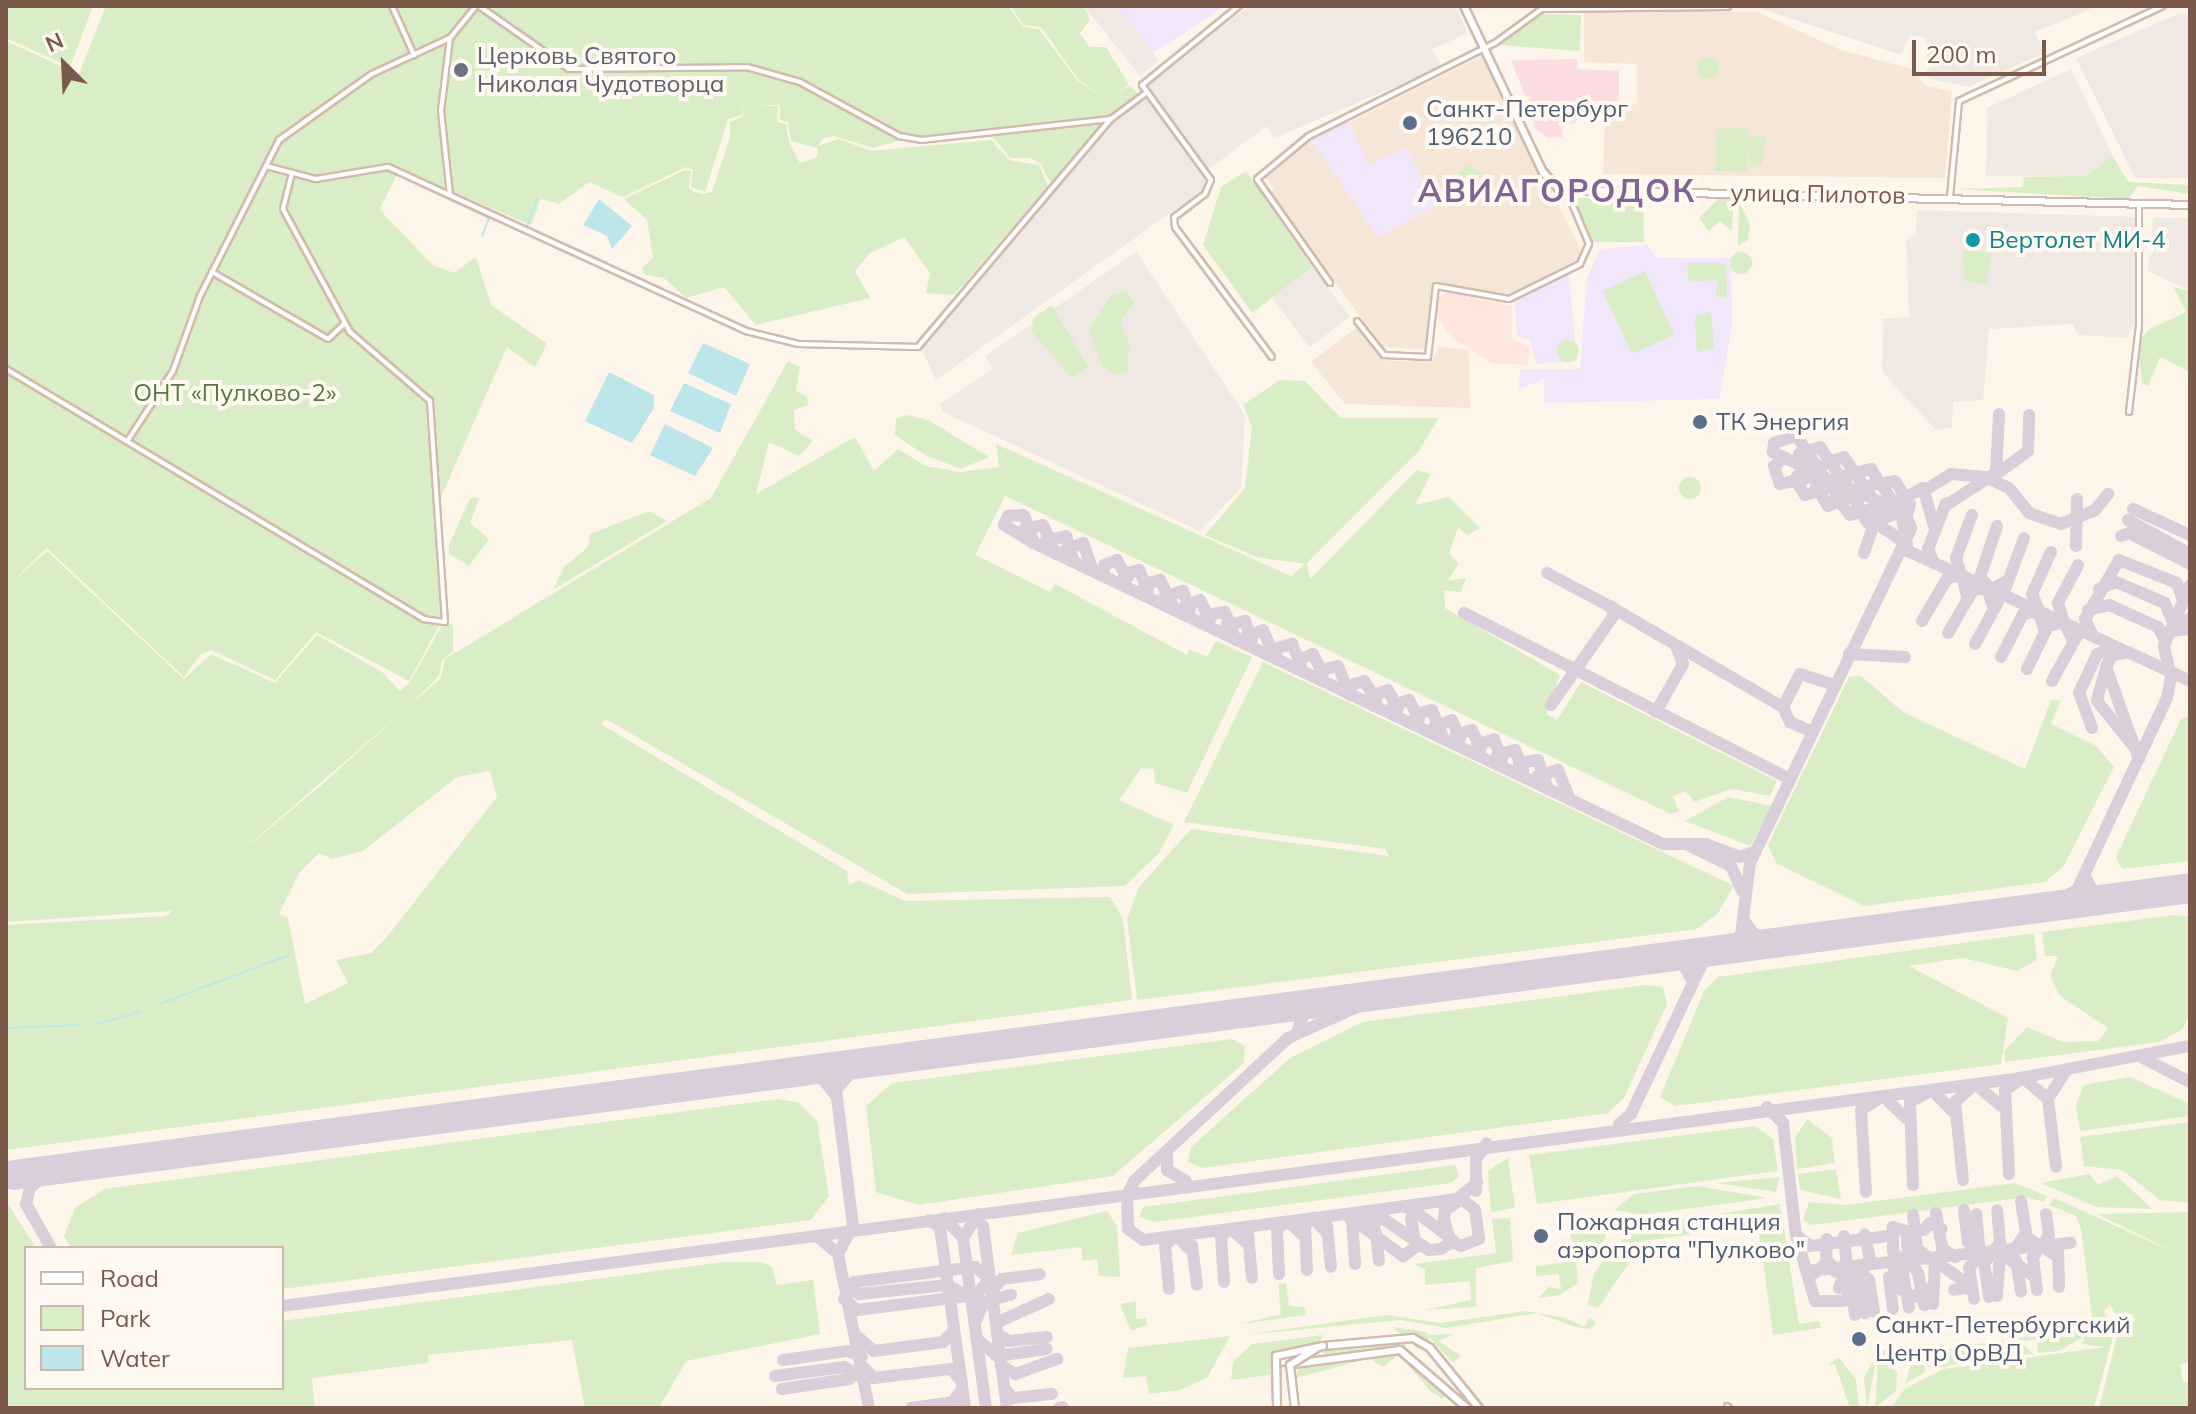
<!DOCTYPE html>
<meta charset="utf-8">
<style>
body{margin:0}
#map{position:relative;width:2196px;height:1414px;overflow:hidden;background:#fef5ea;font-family:Mulish,sans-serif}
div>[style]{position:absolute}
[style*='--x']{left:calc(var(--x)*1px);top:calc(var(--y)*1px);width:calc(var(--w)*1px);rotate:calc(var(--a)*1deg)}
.residential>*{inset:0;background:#f6e6d8}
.commercial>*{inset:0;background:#fee5de}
.industrial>*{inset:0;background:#efe8e3}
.education>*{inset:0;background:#f2e6fa}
.medical>*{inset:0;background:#fcdde2}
.green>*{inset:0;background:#d9edc7}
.round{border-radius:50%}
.water>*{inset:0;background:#bce6e9}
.stream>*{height:2px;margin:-1px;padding:0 1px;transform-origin:1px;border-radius:1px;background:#bce6e9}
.taxiway>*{height:12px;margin:-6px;padding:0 6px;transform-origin:6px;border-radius:6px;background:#daceda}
.runway>*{height:30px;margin:-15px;padding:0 15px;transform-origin:15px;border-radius:15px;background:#daceda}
.tertiary-tunnel>*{height:6px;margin-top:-3px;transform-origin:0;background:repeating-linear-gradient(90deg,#ddcec2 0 6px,transparent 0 9px)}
.roads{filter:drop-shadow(2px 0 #d2bbae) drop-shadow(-2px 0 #d2bbae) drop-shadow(0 2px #d2bbae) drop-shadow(0 -2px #d2bbae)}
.minor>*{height:4px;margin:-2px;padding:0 2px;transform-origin:2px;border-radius:2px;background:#fff}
.tertiary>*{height:6px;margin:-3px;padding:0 3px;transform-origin:3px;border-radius:3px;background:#fff}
.bridges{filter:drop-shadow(2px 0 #d2bbae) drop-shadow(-2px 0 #d2bbae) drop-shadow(0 2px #d2bbae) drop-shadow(0 -2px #d2bbae)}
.tertiary-bridge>*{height:6px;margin:-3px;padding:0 3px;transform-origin:3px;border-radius:3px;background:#fff}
.dots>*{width:22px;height:22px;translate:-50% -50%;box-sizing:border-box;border:4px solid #fff9f2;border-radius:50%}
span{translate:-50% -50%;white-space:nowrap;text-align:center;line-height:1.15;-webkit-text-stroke:8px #fff9f2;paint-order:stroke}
.worship-label{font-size:24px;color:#5b616d}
.left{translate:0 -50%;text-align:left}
.service-label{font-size:24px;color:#4e5e75}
.street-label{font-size:24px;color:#7b594b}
.culture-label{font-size:24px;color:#0d838f}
.park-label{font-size:24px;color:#547a3f}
.district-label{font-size:32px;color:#826396;font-weight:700;letter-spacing:2px}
.frame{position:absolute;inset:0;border:8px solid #7b594b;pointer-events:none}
.legend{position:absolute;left:24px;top:1246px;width:260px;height:144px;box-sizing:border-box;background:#fff9f2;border:2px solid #cab9af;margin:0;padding:10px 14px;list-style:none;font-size:24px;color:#7b594b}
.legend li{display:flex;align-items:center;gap:16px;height:40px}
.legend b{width:40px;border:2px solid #cab9af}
.north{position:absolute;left:24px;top:24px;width:80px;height:80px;-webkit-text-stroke:6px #fff9f2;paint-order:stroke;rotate:336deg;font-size:22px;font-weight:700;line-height:32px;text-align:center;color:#7b594b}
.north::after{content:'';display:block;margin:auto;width:28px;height:36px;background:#7b594b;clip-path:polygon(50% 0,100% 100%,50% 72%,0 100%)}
.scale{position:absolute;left:1912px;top:40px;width:134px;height:36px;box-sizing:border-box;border:4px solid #7b594b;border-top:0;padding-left:10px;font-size:24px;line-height:28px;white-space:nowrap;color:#7b594b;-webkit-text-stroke:6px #fff9f2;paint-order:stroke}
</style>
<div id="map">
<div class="residential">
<i style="clip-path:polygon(1584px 10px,1757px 12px,1841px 50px,1912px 69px,1926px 86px,1952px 91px,1945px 178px,1603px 174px,1605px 111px,1637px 104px,1637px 64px,1584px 62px)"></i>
<i style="clip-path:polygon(1484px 55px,1584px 256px,1509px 294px,1434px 285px,1429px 350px,1384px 347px,1267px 195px,1274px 189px,1264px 175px,1297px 149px)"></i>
<i style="clip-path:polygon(1356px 328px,1390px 361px,1432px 361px,1439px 346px,1469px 350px,1470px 408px,1345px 404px,1311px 362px)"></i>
</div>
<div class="commercial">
<i style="clip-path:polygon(1448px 292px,1512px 306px,1512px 339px,1530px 347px,1528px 365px,1492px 363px,1451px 337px,1437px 316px,1438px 297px)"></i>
</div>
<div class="industrial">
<i style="clip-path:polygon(1084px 6px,1117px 6px,1159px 61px,1140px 76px)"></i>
<i style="clip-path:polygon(1250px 6px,1455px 6px,1468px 33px,1432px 49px,1441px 67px,1274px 138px,1267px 126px,1206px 171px,1143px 83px)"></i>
<i style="clip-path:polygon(1753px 6px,2097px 6px,2035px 32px,2044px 53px,1968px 87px,1927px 78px,1926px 38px,1910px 35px,1901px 55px)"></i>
<i style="clip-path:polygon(2180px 13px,2190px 16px,2190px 178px,2135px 178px,2076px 58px)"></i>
<i style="clip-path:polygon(2071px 69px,2113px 156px,2085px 176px,1986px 176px,1987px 108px)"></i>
<i style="clip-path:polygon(1146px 97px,1212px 183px,936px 380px,921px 347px,1114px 118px)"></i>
<i style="clip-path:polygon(1917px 210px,2139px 217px,2138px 316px,2127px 338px,2078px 335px,2073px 324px,1989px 329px,1983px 400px,1953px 402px,1952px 427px,1936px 430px,1882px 372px,1883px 319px,1909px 317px,1906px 241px,1916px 233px)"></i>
<i style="clip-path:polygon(2153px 218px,2190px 218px,2190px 291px,2148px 271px)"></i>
<i style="clip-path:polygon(1136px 252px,1245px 415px,1241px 488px,1200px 531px,943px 412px,940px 404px,993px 369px,985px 356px)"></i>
<i style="clip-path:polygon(1312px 267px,1350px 317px,1310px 347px,1272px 298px)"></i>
</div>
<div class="education">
<i style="clip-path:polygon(1117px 6px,1225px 6px,1153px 53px)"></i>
<i style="clip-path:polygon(1348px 119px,1369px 165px,1405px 147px,1437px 205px,1378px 238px,1310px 138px)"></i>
<i style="clip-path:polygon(1648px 245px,1657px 258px,1731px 258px,1732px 326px,1719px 399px,1544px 403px,1544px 379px,1519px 389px,1520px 369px,1580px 369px,1587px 279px,1600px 249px)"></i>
<i style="clip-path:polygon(1569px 274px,1577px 361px,1537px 364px,1529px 340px,1517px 336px,1515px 301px)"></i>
</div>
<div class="medical">
<i style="clip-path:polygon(1577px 59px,1578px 69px,1619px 71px,1619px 104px,1582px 108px,1575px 124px,1562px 124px,1563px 137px,1547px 138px,1535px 128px,1525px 103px,1533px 97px,1525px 96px,1511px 60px)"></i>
</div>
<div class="green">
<i style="clip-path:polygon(6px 6px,93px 6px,70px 67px,6px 38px)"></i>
<i style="clip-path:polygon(evenodd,106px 6px,1008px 6px,1023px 27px,1039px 29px,1077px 80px,1104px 98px,1078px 79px,1041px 27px,1023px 25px,1011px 6px,1084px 6px,1090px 20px,1080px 33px,1089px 47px,1106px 47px,1129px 85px,1110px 96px,1130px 86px,1138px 94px,1051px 184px,1040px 163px,1029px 158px,1010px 158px,993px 137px,899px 141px,873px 148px,834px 136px,823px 138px,818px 146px,839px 139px,871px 151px,991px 140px,1009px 160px,1039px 165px,1048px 186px,954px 295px,926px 293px,930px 273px,904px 237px,870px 253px,855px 271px,870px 298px,756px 325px,724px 287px,686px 298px,664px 278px,645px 275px,642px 268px,653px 258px,647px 220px,624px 199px,685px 170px,691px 171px,689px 188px,694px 192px,702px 194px,712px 192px,730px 137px,730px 122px,743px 117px,743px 105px,742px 115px,728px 119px,705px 192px,691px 187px,693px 170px,686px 167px,623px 197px,589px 182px,559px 204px,541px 199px,531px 225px,400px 169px,380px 208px,386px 217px,433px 265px,454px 273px,476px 257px,491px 305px,547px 344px,535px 367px,507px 347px,438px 504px,442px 620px,409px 681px,316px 632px,275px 680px,211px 650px,201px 654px,184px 677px,47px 548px,8px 586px,47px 551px,184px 679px,211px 654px,275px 683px,317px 635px,382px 672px,400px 691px,410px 682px,441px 627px,453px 623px,453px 651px,442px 661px,439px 676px,409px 706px,441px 678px,445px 659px,711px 498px,788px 361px,800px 367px,796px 391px,807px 397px,808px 405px,794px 410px,795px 430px,813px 441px,799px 456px,769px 442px,756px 494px,855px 437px,874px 471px,898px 449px,926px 466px,960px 472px,999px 467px,996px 444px,1291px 576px,1305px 564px,1257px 557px,1205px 535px,1245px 488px,1252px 427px,1243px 405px,1280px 380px,1305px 381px,1341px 418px,1439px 418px,1417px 453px,1307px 563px,1310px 579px,1417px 470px,1431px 474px,1415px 505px,1449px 497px,1480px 528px,1467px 535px,1458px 527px,1449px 554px,1459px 564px,1447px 581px,1466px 578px,1461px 592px,1444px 590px,1445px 608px,1560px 675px,1546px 714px,1557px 720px,1581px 682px,1777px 781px,1770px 796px,1732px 789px,1694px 802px,1686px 791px,1673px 796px,1679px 811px,1671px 814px,1005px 496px,975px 555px,1050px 592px,1055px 584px,1187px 655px,1189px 649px,1207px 657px,1216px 641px,1252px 657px,1187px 793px,1155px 783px,1154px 769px,1141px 768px,1119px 800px,1174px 825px,1159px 853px,1125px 886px,907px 894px,606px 719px,601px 724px,847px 871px,849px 885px,859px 880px,905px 901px,1110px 897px,1123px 919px,1132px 1000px,6px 1150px,6px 925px,166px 916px,172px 911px,6px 922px,6px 41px,79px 74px,106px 6px,743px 105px,780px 105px,780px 120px,788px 122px,791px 141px,818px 148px,817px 157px,800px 163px,789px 142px,786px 124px,777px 122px,778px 106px,743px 105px,106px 6px,400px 714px,324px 783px,252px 843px,252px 842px,400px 714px,106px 6px,490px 771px,497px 797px,386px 938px,371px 953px,336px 960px,348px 983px,305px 1004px,288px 918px,279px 914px,299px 873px,319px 853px,332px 859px,363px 851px,457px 777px,490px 771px)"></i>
<i style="clip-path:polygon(1543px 14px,1581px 15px,1580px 51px,1498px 45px)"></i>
<i class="round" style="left:1697px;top:57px;width:22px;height:22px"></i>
<i style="clip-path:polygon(1746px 128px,1751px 137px,1766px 135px,1762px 165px,1750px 165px,1749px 146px,1746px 172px,1715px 171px,1717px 129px)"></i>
<i style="clip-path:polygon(2113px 156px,2128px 182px,2190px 185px,2190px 194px,2138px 186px,2128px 199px,1956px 189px,2023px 187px,2024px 177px,2085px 176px)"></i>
<i style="clip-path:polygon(1466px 163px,1480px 173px,1454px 193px,1450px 186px)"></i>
<i style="clip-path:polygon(1246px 171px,1312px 267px,1252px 313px,1203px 245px,1221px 187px)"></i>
<i style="clip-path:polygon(1575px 198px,1643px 198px,1644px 242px,1591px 242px)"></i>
<i style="clip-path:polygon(1719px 198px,1734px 198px,1732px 231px,1720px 221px,1709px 231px,1699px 218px)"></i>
<i style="clip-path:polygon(1739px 201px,1750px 225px,1748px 240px,1738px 246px)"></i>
<i style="clip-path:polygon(1963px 250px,1992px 253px,1986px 284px,1964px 281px)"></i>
<i class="round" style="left:1730px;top:252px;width:22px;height:22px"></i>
<i style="clip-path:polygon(1687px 263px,1726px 263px,1727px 299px,1716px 296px,1717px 280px,1689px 282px)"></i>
<i style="clip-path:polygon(1645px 271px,1674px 335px,1632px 354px,1603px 291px)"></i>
<i style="clip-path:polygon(2173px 287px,2190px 291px,2190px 372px,2160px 357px,2148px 386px,2142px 383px,2138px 343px,2148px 330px,2186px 312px)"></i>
<i style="clip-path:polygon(1126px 290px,1134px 303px,1120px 321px,1129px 342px,1128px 371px,1115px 374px,1102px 366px,1089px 330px,1111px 296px)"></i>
<i style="clip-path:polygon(1052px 305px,1088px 367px,1071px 377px,1032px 332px,1033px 318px)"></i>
<i style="clip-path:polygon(1711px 312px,1714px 348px,1697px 352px,1695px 316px)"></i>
<i class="round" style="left:1557px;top:340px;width:22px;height:22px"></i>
<i style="clip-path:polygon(908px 415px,928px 420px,989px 457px,961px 469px,925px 455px,895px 435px,896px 418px)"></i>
<i class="round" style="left:1679px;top:477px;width:22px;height:22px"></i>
<i style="clip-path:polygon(470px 498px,479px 498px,470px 523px,489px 539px,469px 566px,449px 554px,449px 545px)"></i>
<i style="clip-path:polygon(649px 511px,667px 521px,553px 590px,564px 567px,588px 547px,590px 534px)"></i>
<i style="clip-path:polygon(1263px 662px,1734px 886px,1718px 913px,1697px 929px,1137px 1000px,1127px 919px,1139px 887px,1191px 829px,1389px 856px,1385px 849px,1184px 822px)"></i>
<i style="clip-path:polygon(1861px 676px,1903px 712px,2025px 769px,2051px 700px,2061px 701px,2051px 724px,2096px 746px,2114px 767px,2063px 867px,2045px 882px,1864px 906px,1776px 863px,1768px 845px,1774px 832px,1849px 677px)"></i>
<i style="clip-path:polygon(2190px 715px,2190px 861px,2122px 869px,2116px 857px,2181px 719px)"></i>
<i style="clip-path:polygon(1728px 797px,1772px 806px,1750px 846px,1685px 821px)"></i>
<i style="clip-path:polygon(2175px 915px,2190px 917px,2190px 1014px,2182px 1030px,2159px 1042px,2005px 1062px,2004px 1051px,2027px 1027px,2063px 1042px,2098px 1041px,2108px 1028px,2060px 996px,2050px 976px,2058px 956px,2045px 956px,2042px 932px)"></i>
<i style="clip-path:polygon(2034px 933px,2037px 960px,2017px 971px,1963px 958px,1909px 966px,2008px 1018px,2001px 1064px,1675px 1106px,1660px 1097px,1704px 991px,1718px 977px)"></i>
<i style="clip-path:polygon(1646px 985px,1663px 987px,1667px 1004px,1624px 1098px,1608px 1113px,1202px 1168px,1188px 1162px,1191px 1147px,1290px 1058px,1362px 1022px)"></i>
<i style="clip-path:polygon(1232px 1039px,1245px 1046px,1244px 1063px,1113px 1176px,918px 1205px,876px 1192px,866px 1106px,892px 1083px)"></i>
<i style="clip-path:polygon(2130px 1077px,2190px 1104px,2190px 1116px,2080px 1131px,2076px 1105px,2084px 1085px)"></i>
<i style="clip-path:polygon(778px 1099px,799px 1103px,817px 1121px,829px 1196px,811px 1220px,282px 1289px,282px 1248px,71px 1248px,64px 1236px,75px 1208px,104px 1189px)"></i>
<i style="clip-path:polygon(1807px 1119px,1832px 1138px,1835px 1163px,1797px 1169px,1795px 1138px)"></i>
<i style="clip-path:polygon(2190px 1122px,2190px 1203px,2160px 1200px,2122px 1170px,2084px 1166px,2080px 1137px)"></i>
<i style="clip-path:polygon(1755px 1126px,1773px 1139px,1778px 1171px,1537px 1204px,1529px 1155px)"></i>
<i style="clip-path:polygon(1508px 1158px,1515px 1208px,1491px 1212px,1488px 1171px)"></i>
<i style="clip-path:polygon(1455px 1165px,1459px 1176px,1451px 1183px,1154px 1222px,1139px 1217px,1143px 1207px)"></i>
<i style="clip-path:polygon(1836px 1169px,1841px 1199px,1800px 1190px,1798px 1174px)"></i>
<i style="clip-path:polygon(2089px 1174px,2098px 1185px,2117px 1176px,2152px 1209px,2096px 1207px,2041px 1183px)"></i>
<i style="clip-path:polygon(1780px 1177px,1776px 1192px,1716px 1183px)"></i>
<i style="clip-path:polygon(2015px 1183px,2047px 1196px,2044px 1202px,2026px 1197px,1812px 1225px,1803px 1220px,1809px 1202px,1845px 1205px)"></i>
<i style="clip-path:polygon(1698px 1186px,1768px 1198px,1642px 1215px,1614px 1210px,1634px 1194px)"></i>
<i style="clip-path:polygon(2054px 1198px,2185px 1257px,2097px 1214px,2190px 1212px,2190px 1362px,2180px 1364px,2183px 1382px,2190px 1382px,2190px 1408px,2099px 1408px,2120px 1324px,2110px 1305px,2104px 1312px,2115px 1329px,2094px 1408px,1890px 1408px,1905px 1389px,1943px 1369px,2106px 1347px,2082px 1344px,2085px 1336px,2059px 1351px,2038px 1353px,2037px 1339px,2019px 1342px,2034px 1354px,1991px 1358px,1989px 1346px,1982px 1347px,1982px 1360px,1933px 1369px,1924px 1364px,1925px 1372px,1905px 1384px,1914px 1355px,1876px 1360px,1867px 1408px,1864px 1377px,1879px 1351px,1914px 1347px,1915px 1354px,2093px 1326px,2081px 1229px,2076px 1216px,2049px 1205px)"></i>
<i style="clip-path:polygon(6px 1201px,36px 1248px,26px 1248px,26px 1388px,282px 1388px,282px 1321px,724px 1262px,761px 1262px,772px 1267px,777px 1285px,813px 1280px,820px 1334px,686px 1361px,659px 1408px,585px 1408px,572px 1340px,428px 1355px,428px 1363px,312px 1378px,315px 1408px,6px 1408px)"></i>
<i style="clip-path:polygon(1780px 1204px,1799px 1324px,1819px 1321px,1821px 1328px,1773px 1335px,1758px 1225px,1644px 1241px,1598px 1308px,1588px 1304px,1594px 1273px,1632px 1228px)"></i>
<i style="clip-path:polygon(1107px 1211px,1117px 1226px,1120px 1277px,1099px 1276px,1097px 1259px,1083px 1261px,1081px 1247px,1011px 1255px,1018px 1233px)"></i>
<i class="round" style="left:1570px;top:1214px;width:36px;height:36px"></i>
<i style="clip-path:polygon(1510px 1218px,1513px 1261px,1476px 1268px,1476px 1307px,1424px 1310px,1471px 1300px,1470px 1281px,1425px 1285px,1425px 1270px,1414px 1264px,1496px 1253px,1492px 1219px)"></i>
<i style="clip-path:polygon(1576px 1261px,1578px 1283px,1560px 1295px,1538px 1298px,1549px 1287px,1561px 1289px,1559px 1274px,1536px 1276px,1536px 1266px)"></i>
<i style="clip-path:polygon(1286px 1283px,1289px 1306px,1304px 1307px,1306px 1315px,1240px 1324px,1281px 1314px,1278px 1284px)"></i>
<i style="clip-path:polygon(1136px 1301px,1136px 1319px,1146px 1318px,1147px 1325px,1131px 1331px,1120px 1304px)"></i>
<i style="clip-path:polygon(1526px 1311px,1566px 1318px,1584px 1327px,1590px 1318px,1596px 1323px,1589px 1329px,1576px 1327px,1537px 1313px,1446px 1328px,1400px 1320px,1244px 1335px,1386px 1315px,1441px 1323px)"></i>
<i style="clip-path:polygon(1393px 1327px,1426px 1332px,1430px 1341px,1418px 1349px)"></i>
<i style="clip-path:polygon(1454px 1334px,1439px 1341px,1461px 1356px,1453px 1363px,1427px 1335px)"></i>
<i style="clip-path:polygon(1323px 1335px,1316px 1353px,1282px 1359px,1270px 1375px,1231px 1380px,1233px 1362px,1252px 1344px)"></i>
<i style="clip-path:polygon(1230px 1336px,1207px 1378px,1180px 1390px,1149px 1394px,1146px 1376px,1123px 1378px,1128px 1348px)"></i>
<i style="clip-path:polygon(1404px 1340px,1406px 1348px,1322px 1354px,1326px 1348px)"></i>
<i style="clip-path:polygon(1399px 1353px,1447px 1395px,1442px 1399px,1430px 1391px,1399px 1354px,1383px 1367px,1370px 1358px,1296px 1378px,1299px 1367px)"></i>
<i style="clip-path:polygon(1838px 1357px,1856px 1379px,1859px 1408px,1850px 1408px,1835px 1364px,1828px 1365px)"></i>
<i style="clip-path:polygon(1885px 1362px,1897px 1372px,1896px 1391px,1875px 1408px,1878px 1363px)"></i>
</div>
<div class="water">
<i style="clip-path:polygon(599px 199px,632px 226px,612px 249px,607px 236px,583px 225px)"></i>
<i style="clip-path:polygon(703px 343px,750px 364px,736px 396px,688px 373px)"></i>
<i style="clip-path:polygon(609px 372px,654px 395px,654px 408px,632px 443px,585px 421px)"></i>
<i style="clip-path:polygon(684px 383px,731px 404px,720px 433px,670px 411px)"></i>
<i style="clip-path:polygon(665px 424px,713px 448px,695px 476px,650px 455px)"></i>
</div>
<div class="stream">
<i style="--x:403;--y:176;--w:42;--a:27.2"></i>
<i style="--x:445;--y:197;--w:49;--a:25.5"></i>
<i style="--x:489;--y:218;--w:19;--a:111"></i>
<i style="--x:487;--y:210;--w:130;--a:23.6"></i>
<i style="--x:527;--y:227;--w:31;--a:-71"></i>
<i style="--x:162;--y:1003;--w:136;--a:-20.7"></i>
<i style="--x:96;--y:1024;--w:46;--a:-15.3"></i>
<i style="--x:6;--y:1028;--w:72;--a:-2.4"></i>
</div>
<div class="taxiway">
<i style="--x:1796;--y:436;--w:3;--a:45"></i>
<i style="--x:1798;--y:438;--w:47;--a:56.3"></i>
<i style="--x:1824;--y:477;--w:57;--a:-153.9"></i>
<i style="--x:1773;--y:452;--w:9;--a:-84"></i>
<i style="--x:1774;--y:443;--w:23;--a:-18"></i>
<i style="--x:1783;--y:459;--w:11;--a:142"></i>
<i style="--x:1774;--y:466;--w:19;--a:72"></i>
<i style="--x:1780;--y:484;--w:40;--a:-12"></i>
<i style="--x:1819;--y:476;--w:30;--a:21"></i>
<i style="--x:1847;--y:487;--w:15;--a:138"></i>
<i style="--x:1836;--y:497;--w:23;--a:52"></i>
<i style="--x:1850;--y:515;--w:37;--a:-16"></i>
<i style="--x:1886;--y:505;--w:12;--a:138"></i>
<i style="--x:1877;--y:513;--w:16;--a:68"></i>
<i style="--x:1883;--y:528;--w:20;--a:33"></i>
<i style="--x:1826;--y:463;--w:19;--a:-18"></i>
<i style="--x:1844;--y:457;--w:50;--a:55.7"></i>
<i style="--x:1804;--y:468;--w:14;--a:129"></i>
<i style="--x:1795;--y:479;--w:19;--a:58"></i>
<i style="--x:1805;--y:495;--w:39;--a:-15"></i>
<i style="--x:1994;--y:476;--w:42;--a:-36.3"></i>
<i style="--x:2028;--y:451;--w:36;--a:-88"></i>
<i style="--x:1824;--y:477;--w:13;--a:129"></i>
<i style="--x:1816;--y:487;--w:22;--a:58"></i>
<i style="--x:1828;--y:506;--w:34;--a:-21"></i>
<i style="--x:1860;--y:494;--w:13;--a:103"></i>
<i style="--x:1857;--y:507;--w:19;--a:55"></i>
<i style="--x:1868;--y:523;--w:33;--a:-18"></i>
<i style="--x:1845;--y:483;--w:9;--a:-72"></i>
<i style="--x:1848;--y:474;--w:24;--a:-12"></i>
<i style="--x:1871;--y:469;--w:54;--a:56.3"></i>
<i style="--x:1901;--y:514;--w:38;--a:79"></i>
<i style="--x:1908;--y:551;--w:311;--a:24.7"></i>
<i style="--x:1871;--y:485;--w:24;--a:-9"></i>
<i style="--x:1895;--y:481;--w:27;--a:57"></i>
<i style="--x:1910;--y:504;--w:11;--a:105"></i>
<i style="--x:1927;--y:489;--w:28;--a:-32"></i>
<i style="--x:1951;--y:474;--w:35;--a:5"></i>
<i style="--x:1986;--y:477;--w:25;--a:26"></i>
<i style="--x:2009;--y:488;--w:32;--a:51"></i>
<i style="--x:2029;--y:513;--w:34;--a:19"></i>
<i style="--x:2061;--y:524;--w:37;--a:-22"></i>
<i style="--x:2095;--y:510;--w:21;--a:-51"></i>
<i style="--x:1893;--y:504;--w:34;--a:-28"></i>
<i style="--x:1923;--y:488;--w:43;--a:73.7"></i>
<i style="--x:1948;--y:504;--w:57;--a:-32.9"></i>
<i style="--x:1996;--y:473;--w:59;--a:-87.1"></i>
<i style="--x:2133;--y:509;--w:63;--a:24.5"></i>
<i style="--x:1023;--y:515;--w:3;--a:45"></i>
<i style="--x:1025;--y:517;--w:28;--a:71"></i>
<i style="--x:1034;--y:543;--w:35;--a:-149"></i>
<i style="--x:1004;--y:525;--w:10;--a:-66"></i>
<i style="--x:1008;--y:516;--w:15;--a:-4"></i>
<i style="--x:2128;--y:520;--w:71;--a:28.7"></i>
<i style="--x:1997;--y:526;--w:54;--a:108.4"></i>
<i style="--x:1980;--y:577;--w:16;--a:47"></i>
<i style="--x:1991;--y:589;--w:18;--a:-27"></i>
<i style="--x:1024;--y:529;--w:19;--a:-12"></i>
<i style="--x:1043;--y:525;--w:32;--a:66"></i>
<i style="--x:2121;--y:536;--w:9;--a:-21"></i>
<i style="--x:2129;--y:533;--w:68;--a:26.9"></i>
<i style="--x:1045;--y:541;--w:22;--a:-13"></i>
<i style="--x:1066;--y:536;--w:27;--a:73"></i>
<i style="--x:1034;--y:543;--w:697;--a:25.57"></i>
<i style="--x:1663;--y:844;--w:43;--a:0"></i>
<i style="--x:1706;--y:844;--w:36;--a:21"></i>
<i style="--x:1740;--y:857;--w:17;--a:-21"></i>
<i style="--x:2076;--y:546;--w:47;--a:-88.8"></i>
<i style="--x:1064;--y:551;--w:21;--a:-23"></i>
<i style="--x:1083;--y:543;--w:30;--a:70"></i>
<i style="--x:1864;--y:553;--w:31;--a:-71"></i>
<i style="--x:1934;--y:563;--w:15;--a:-113"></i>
<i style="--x:1928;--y:549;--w:49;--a:-68.6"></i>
<i style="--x:1547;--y:573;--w:72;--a:28"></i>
<i style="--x:1961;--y:575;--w:18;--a:-106"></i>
<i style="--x:1956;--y:558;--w:46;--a:-69.6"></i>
<i style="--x:1104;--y:576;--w:11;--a:-90"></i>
<i style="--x:1104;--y:565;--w:14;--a:-21"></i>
<i style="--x:1117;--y:560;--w:21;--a:61"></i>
<i style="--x:1125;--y:586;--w:12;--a:-95"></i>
<i style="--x:1124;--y:574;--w:16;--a:-15"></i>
<i style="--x:1139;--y:570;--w:22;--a:66"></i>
<i style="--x:2006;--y:587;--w:52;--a:-69.8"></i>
<i style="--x:2099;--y:589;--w:18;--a:-22"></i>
<i style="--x:2116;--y:582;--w:53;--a:23.2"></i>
<i style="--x:2165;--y:603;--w:22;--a:68"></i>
<i style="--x:1146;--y:596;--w:12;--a:-95"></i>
<i style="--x:1145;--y:584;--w:16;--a:-15"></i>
<i style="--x:1160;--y:580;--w:34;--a:63"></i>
<i style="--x:1164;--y:597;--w:20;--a:-18"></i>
<i style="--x:1183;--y:591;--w:20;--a:70"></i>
<i style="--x:2088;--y:610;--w:22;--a:-13"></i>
<i style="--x:2109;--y:605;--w:54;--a:24.2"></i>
<i style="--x:2158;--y:627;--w:16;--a:63"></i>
<i style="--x:2039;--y:611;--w:18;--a:-112"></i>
<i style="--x:2032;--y:594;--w:46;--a:-65.7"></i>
<i style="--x:1464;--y:613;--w:366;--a:27"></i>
<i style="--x:1187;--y:616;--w:10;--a:-101"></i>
<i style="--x:1185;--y:606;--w:16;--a:-22"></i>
<i style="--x:1200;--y:600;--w:22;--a:63"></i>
<i style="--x:2190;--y:618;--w:24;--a:147"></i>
<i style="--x:2170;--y:631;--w:20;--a:-6"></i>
<i style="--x:1922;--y:621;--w:51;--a:-59.4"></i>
<i style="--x:1948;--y:577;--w:14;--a:-4"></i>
<i style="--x:1962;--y:576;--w:21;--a:76"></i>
<i style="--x:2064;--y:622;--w:20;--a:-108"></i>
<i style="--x:2058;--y:603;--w:43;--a:-62.2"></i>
<i style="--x:1208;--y:626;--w:11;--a:-100"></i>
<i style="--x:1206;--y:615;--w:19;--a:-9"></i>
<i style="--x:1225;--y:612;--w:30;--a:69"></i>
<i style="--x:1226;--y:626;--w:20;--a:-15"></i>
<i style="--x:1245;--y:621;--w:20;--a:70"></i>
<i style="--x:1948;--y:633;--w:50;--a:-59.8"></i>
<i style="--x:1973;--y:590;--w:14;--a:-8"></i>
<i style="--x:1987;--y:588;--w:19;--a:72"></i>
<i style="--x:2093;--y:636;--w:19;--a:-115"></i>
<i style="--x:2085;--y:619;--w:68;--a:-60"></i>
<i style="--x:2119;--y:560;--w:62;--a:21.6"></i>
<i style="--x:2177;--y:583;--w:18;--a:71"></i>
<i style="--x:1975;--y:644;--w:48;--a:-61.3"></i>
<i style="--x:1249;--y:646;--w:10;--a:-107"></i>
<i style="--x:1246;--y:636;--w:18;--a:-19"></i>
<i style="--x:1263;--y:630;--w:32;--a:66"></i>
<i style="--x:2128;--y:652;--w:17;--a:167"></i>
<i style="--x:2111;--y:656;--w:12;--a:114"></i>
<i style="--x:2106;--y:667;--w:98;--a:70.3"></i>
<i style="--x:1849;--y:654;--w:56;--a:3.1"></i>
<i style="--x:1275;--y:657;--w:9;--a:-77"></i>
<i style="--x:1277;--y:648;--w:16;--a:-15"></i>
<i style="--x:1292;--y:644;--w:23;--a:67"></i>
<i style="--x:2001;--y:657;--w:48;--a:-62.9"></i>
<i style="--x:2023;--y:614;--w:15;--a:-11"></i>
<i style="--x:2038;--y:611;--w:21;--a:71"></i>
<i style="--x:2107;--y:665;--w:37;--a:106"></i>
<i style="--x:2097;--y:701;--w:60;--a:51"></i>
<i style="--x:1298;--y:669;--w:9;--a:-90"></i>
<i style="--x:1298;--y:660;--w:16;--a:-22"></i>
<i style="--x:1313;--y:654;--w:22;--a:63"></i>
<i style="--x:2027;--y:669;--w:48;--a:-64"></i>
<i style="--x:2048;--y:626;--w:16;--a:-14"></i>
<i style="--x:2064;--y:622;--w:19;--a:65"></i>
<i style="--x:1322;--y:681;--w:11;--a:-95"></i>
<i style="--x:1321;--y:670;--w:17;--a:-13"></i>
<i style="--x:1338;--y:666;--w:31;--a:68"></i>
<i style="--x:2052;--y:681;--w:51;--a:-60.9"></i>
<i style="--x:1351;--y:694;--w:9;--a:-90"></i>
<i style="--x:1351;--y:685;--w:14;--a:-17"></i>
<i style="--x:1364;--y:681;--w:22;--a:56"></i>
<i style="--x:1551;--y:705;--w:110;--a:-55"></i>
<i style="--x:1614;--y:615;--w:9;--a:-111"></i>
<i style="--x:1611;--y:607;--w:199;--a:30.2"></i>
<i style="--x:1783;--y:707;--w:17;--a:65"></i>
<i style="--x:1790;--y:722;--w:24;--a:24"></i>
<i style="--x:1373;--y:706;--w:10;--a:-101"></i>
<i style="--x:1371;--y:696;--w:18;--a:-19"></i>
<i style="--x:1388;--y:690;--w:21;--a:62"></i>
<i style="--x:1783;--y:707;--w:37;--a:-63"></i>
<i style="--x:1800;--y:674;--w:36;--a:18"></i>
<i style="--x:1656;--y:712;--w:55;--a:-60.6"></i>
<i style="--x:1683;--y:664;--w:17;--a:-111"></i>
<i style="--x:1394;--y:715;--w:10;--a:-96"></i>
<i style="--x:1393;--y:705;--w:17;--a:-17"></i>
<i style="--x:1409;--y:700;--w:21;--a:62"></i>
<i style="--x:1415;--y:725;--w:11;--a:-85"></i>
<i style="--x:1416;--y:714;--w:16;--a:-14"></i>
<i style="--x:1432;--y:710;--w:31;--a:68"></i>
<i style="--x:1434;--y:727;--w:19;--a:-21"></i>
<i style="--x:1452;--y:720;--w:20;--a:66"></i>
<i style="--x:2092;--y:728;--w:37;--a:-110"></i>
<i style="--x:2079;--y:693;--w:43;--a:-65.2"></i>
<i style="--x:2097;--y:654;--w:19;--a:-21"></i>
<i style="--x:1457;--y:745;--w:10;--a:-96"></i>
<i style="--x:1456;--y:735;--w:17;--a:-17"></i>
<i style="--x:1472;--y:730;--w:21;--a:65"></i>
<i style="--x:1478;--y:755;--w:10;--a:-96"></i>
<i style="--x:1477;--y:745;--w:18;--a:-19"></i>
<i style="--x:1494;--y:739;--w:22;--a:69"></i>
<i style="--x:1499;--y:766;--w:11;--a:-100"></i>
<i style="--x:1497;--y:755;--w:19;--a:-16"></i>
<i style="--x:1515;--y:750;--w:22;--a:68"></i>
<i style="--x:1521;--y:776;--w:13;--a:-99"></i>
<i style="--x:1519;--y:763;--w:19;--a:-9"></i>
<i style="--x:1538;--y:760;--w:31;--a:71"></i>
<i style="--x:1537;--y:776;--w:22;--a:-16"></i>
<i style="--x:1558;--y:770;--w:32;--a:68"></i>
<i style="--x:1690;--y:846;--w:46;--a:26"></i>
<i style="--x:1731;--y:866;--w:27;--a:66"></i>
<i style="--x:2085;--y:876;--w:16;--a:63"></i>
<i style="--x:2092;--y:890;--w:22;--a:21"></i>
<i style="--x:2047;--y:907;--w:34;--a:-30"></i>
<i style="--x:2077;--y:890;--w:212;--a:-64.9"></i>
<i style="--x:2167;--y:698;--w:21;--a:-79"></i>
<i style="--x:2171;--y:677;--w:32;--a:-103"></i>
<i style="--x:2164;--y:646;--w:66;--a:-66.9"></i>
<i style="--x:1744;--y:921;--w:16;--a:52"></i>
<i style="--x:1754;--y:934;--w:27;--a:17"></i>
<i style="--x:1678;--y:955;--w:31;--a:61"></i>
<i style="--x:1386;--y:994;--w:107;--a:155.8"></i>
<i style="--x:1288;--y:1038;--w:210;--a:137.1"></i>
<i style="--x:1134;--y:1181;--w:17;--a:115"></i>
<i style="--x:1127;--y:1196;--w:33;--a:88"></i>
<i style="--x:1128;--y:1229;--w:19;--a:36"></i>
<i style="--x:1143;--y:1240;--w:220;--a:-7.3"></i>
<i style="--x:1361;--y:1212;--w:97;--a:-7.7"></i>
<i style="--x:1457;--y:1199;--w:26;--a:-39"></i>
<i style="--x:1293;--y:1006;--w:14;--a:45"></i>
<i style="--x:1303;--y:1016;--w:14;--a:111"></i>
<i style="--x:2143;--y:1058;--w:53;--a:27.1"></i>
<i style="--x:804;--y:1071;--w:16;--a:14"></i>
<i style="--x:820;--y:1075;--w:25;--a:53"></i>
<i style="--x:1767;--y:1107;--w:23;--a:45"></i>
<i style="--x:1783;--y:1123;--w:113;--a:83.4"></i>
<i style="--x:1619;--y:1124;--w:16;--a:-40"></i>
<i style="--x:1631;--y:1114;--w:168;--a:-64.7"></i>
<i style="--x:1703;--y:962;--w:47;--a:-35.4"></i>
<i style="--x:1741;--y:935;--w:73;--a:-82.9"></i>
<i style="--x:1750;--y:863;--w:372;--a:-64.3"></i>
<i style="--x:1911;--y:528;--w:16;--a:-112"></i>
<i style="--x:1905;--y:513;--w:64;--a:-155.9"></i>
<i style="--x:1847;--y:487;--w:48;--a:-124"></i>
<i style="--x:1820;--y:447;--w:22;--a:162"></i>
<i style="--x:1799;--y:454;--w:13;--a:81"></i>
<i style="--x:1167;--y:1151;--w:19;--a:90"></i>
<i style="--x:1167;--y:1170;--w:22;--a:30"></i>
<i style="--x:2056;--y:1167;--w:68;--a:-96.7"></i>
<i style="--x:2048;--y:1099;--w:31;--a:-58"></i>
<i style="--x:50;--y:1171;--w:26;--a:140"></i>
<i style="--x:30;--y:1188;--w:16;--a:104"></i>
<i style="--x:26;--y:1204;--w:51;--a:60.4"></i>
<i style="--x:2009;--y:1174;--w:84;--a:-92.7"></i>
<i style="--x:2005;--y:1090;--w:22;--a:-34"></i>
<i style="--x:2023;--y:1078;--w:33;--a:40"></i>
<i style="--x:1963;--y:1180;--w:78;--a:-95.9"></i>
<i style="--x:1955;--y:1102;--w:27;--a:-42"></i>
<i style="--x:1975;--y:1084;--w:34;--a:40"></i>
<i style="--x:1913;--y:1185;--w:83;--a:-92.1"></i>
<i style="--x:1910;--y:1102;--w:25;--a:-29"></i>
<i style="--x:1932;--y:1090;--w:30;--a:46"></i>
<i style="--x:1476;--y:1191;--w:32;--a:-90"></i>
<i style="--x:1476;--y:1159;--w:19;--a:-55"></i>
<i style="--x:1866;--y:1192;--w:82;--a:-93.5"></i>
<i style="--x:1861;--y:1110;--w:26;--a:-32"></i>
<i style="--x:1883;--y:1096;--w:32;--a:44"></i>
<i style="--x:2021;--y:1201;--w:37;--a:81"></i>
<i style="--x:2027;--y:1238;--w:31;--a:31"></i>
<i style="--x:1964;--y:1210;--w:32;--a:83"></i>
<i style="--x:1968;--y:1242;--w:19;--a:39"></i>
<i style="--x:1372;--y:1211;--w:69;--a:34.4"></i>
<i style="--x:1429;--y:1250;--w:12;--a:-5"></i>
<i style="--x:1441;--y:1249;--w:9;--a:-32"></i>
<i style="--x:1449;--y:1244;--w:7;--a:-90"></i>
<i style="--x:1449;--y:1237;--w:19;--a:-106"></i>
<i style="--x:1444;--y:1219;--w:9;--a:-84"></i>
<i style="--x:1445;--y:1210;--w:20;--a:-33"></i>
<i style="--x:1462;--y:1199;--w:17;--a:40"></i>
<i style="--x:1475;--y:1210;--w:29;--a:82"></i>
<i style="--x:1479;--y:1239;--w:19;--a:159"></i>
<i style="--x:1461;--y:1246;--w:4;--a:-153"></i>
<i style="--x:1457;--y:1244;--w:11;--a:-139"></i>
<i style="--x:1449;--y:1237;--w:46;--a:-142.9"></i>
<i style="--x:1412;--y:1209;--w:7;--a:-164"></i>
<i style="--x:1936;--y:1213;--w:36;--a:80"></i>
<i style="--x:1942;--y:1248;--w:16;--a:35"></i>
<i style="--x:1345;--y:1214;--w:72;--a:35.9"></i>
<i style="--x:1403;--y:1256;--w:16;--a:-35"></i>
<i style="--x:1416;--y:1247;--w:28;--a:-100"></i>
<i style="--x:1411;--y:1219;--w:13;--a:-63"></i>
<i style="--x:1913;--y:1215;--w:33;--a:83"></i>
<i style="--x:1917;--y:1248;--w:18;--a:41"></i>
<i style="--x:944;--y:1218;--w:28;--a:46"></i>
<i style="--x:963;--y:1238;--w:28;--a:-58"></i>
<i style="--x:929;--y:1220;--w:13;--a:32"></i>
<i style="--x:940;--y:1227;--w:183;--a:82.1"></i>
<i style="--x:983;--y:1226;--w:184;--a:82.5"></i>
<i style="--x:1327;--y:1226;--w:41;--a:84.4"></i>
<i style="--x:1924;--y:1230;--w:9;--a:-49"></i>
<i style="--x:1930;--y:1223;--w:13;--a:27"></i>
<i style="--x:1376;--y:1233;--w:28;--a:84"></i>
<i style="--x:1248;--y:1234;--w:44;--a:84.8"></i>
<i style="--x:818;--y:1237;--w:26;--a:40"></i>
<i style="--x:838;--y:1254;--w:32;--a:-62"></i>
<i style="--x:853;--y:1226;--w:137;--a:-97.1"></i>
<i style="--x:836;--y:1090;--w:34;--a:-50"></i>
<i style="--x:963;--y:1238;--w:172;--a:82.3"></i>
<i style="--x:1192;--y:1245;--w:40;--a:82.9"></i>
<i style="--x:2058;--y:1247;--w:40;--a:88.6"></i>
<i style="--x:2014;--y:1250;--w:19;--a:-55"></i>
<i style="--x:838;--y:1254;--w:157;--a:78.6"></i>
<i style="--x:1971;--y:1255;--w:12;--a:-48"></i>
<i style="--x:1979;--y:1246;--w:32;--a:-95"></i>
<i style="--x:1827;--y:1260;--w:15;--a:53"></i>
<i style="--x:1836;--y:1272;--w:13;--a:-29"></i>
<i style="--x:1847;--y:1266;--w:30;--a:-96"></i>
<i style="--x:2016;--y:1260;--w:32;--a:81"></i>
<i style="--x:1355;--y:1264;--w:44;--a:-93.9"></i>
<i style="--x:1352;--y:1220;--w:14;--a:-30"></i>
<i style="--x:1364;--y:1213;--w:16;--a:47"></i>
<i style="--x:1898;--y:1265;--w:18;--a:117"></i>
<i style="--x:1890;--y:1281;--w:13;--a:39"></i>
<i style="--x:1900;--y:1289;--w:15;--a:32"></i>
<i style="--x:1913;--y:1297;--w:16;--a:-30"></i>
<i style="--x:1900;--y:1265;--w:2;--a:-27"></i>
<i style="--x:1902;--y:1264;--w:4;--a:-45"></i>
<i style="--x:1905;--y:1261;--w:2;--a:-63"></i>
<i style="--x:1906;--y:1259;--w:7;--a:-74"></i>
<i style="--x:1908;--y:1252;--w:21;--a:-95"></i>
<i style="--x:1906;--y:1231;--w:14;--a:-163"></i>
<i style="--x:1893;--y:1227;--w:24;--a:90"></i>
<i style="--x:1893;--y:1251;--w:9;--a:58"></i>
<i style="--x:1898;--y:1259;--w:6;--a:39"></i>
<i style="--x:1903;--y:1263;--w:10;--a:17"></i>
<i style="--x:1913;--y:1266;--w:9;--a:54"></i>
<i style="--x:1918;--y:1273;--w:33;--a:79"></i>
<i style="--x:1893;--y:1266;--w:13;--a:39"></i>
<i style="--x:1903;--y:1274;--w:34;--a:80"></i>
<i style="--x:975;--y:1267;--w:19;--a:39"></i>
<i style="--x:990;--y:1279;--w:21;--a:131"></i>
<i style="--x:976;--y:1295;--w:120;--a:172.8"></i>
<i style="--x:857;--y:1310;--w:17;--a:-140"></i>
<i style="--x:844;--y:1299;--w:20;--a:-60"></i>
<i style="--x:854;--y:1282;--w:122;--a:-7.1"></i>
<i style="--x:1307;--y:1270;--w:45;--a:-92.5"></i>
<i style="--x:1305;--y:1225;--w:11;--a:-41"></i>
<i style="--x:1313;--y:1218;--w:19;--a:47"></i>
<i style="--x:1860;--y:1270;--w:14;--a:-45"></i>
<i style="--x:1870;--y:1260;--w:26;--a:-101"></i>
<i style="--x:1807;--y:1271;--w:265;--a:-6.1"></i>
<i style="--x:1815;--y:1273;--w:15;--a:-42"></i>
<i style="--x:1826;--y:1263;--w:24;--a:-88"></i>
<i style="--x:1279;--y:1274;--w:46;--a:-92.5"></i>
<i style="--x:1277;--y:1228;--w:13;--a:-27"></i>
<i style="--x:1289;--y:1222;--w:18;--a:43"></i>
<i style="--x:1889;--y:1277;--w:32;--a:83"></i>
<i style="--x:1224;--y:1282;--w:46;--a:-93.7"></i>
<i style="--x:1221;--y:1236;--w:12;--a:-35"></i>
<i style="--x:1231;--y:1229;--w:20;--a:41"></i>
<i style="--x:844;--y:1283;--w:19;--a:36"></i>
<i style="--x:859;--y:1294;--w:88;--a:-5.8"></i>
<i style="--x:947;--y:1285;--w:24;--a:28"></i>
<i style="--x:1839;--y:1288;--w:16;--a:-68"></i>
<i style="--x:1845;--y:1273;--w:13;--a:9"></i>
<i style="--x:1858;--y:1275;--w:39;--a:80"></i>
<i style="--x:1169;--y:1289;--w:44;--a:-95.2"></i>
<i style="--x:1165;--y:1245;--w:14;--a:-39"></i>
<i style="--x:1176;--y:1236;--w:21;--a:43"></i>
<i style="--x:2037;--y:1290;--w:33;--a:-97"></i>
<i style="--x:2033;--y:1257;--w:27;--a:-54"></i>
<i style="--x:2049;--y:1235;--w:21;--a:-98"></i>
<i style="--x:1851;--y:1291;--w:12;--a:125"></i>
<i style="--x:1844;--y:1301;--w:29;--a:180"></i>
<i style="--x:1815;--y:1301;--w:69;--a:-106.1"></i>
<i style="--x:1796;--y:1235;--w:18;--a:38"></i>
<i style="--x:1810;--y:1246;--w:79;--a:-7.3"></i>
<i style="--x:991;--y:1292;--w:17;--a:-50"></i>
<i style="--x:1002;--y:1279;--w:38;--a:-7"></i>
<i style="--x:1997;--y:1296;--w:43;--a:-86"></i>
<i style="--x:2000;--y:1253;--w:42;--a:34.4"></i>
<i style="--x:1989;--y:1297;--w:34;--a:-98"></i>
<i style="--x:1984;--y:1263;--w:26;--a:-51"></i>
<i style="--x:2000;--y:1243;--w:33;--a:-95"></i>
<i style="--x:1974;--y:1299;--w:31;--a:-99"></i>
<i style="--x:1969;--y:1268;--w:16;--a:-52"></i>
<i style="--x:1933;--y:1304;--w:43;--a:-87.3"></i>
<i style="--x:1935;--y:1261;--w:45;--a:35.1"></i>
<i style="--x:1972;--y:1287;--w:18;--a:171"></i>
<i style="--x:282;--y:1306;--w:1753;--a:-7.47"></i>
<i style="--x:2020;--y:1078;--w:173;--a:-10.7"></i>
<i style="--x:1855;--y:1315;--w:34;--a:-97"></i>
<i style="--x:1851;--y:1281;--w:14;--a:-54"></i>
<i style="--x:1859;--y:1270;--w:14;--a:45"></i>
<i style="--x:1869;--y:1280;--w:32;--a:81"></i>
<i style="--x:975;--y:1323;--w:23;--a:-67"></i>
<i style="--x:984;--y:1302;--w:28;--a:-15"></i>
<i style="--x:996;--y:1323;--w:58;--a:-24.4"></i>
<i style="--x:997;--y:1334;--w:14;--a:30"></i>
<i style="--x:1009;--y:1341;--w:38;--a:-6"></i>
<i style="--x:859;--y:1338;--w:20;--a:41"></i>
<i style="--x:874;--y:1351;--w:70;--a:-7.4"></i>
<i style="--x:943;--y:1342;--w:16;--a:-47"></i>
<i style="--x:978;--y:1340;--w:25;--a:40"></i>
<i style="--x:997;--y:1356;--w:50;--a:-8"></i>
<i style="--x:783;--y:1360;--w:66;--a:-7.9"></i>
<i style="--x:848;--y:1351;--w:15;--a:23"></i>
<i style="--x:1001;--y:1365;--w:17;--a:33"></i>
<i style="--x:1015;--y:1374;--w:45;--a:-19.7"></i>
<i style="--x:775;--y:1376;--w:70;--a:-7.4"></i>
<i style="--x:844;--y:1367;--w:22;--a:30"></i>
<i style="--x:1004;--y:1388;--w:13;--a:48"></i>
<i style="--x:1013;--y:1398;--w:39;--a:-6"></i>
<i style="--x:782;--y:1389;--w:68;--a:-8.5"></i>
<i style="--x:849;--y:1379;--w:18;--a:-41"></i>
<i style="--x:863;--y:1367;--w:16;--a:45"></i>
<i style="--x:874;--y:1378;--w:78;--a:-6.7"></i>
<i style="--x:951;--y:1369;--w:16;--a:50"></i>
<i style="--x:911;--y:1408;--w:42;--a:-8.1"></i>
<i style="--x:953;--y:1402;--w:16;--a:-55"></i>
<i style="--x:1059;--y:1408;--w:4;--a:-14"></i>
</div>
<div class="runway">
<i style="--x:14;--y:1175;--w:2195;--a:-7.51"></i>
</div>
<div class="tertiary-tunnel">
<i style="--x:1274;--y:1391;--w:25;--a:-88"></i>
</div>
<div class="roads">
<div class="minor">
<i style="--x:392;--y:6;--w:54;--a:65.8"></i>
<i style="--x:479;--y:6;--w:110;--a:35"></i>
<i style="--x:569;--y:69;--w:178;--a:-0.6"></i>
<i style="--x:747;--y:67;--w:55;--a:15.8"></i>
<i style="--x:800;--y:82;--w:113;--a:28.6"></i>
<i style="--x:899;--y:136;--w:22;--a:10"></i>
<i style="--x:921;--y:140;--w:191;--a:-6.3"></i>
<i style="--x:1111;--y:119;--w:44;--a:-36.6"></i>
<i style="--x:1239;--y:6;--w:125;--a:140.8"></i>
<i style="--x:1142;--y:85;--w:117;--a:54"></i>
<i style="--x:1211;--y:180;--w:15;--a:113"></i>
<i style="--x:1205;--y:194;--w:39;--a:143"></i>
<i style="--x:1174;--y:217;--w:10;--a:84"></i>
<i style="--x:1175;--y:227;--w:162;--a:53.3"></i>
<i style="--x:266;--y:166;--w:52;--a:14.6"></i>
<i style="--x:316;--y:179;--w:73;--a:-9.5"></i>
<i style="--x:388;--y:167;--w:394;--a:24.6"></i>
<i style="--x:746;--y:331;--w:54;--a:14"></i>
<i style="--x:798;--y:344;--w:120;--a:1.4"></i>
<i style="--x:918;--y:347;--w:299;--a:-49.8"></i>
<i style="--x:450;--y:195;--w:84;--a:-96.1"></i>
<i style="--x:441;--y:111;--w:74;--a:-83"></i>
<i style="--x:1950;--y:197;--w:96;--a:-84.6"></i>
<i style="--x:1959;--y:101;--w:225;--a:-25"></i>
<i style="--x:212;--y:272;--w:134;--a:30"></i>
<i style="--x:328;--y:339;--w:23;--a:-43"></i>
<i style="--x:1330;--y:283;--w:127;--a:-125.1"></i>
<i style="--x:1257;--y:179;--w:67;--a:-39.6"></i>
<i style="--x:1309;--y:136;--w:208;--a:-26.6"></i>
<i style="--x:1495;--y:43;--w:58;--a:-35.9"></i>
<i style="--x:1542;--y:9;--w:186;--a:-0.6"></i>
<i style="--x:1357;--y:321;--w:43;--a:51.5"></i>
<i style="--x:1384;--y:355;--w:44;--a:2.6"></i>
<i style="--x:1428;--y:357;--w:71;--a:-83.6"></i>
<i style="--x:1436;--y:286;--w:74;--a:10.1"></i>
<i style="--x:1509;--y:299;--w:79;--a:-26.2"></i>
<i style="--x:1580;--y:264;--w:22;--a:-66"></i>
<i style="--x:1589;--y:244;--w:56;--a:-112.9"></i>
<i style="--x:6;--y:369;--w:486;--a:30.9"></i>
<i style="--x:423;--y:619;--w:22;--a:8"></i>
<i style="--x:445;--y:622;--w:222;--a:-93.9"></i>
<i style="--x:430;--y:401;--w:106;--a:-139.2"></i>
<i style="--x:350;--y:332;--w:140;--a:-118.6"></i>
<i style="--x:283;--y:209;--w:36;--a:-76"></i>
<i style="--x:2129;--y:412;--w:88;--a:-83.4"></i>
<i style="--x:2139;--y:325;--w:121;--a:-90"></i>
<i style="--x:128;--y:440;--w:82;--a:-56.9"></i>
<i style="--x:173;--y:371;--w:80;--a:-70.2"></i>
<i style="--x:200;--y:296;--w:175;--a:-63.1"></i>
<i style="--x:279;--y:140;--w:114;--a:-35.4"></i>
<i style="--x:372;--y:74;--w:86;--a:-24.8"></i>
<i style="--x:450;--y:38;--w:41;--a:-50.9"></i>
<i style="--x:1727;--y:1406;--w:3;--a:45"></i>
</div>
<div class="tertiary">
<i style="--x:1464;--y:6;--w:184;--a:64.6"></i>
<i style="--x:1543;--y:172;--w:25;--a:47"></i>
<i style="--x:1560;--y:190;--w:630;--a:1.36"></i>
<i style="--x:1323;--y:1346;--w:90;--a:-5.1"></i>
<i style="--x:1413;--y:1338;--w:20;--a:30"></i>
<i style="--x:1430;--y:1348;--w:77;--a:50.8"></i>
<i style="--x:1277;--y:1363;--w:12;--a:-14"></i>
<i style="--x:1294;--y:1364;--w:107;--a:-7.5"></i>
<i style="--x:1400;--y:1350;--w:89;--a:40.9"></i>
</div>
</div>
<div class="bridges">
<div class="tertiary-bridge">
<i style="--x:1277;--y:1408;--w:52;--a:-91.1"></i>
<i style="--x:1276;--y:1356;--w:48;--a:-12"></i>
<i style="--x:1295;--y:1408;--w:43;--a:-96.6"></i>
<i style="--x:1290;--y:1365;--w:31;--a:-32"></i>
</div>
</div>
<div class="dots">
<i style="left:461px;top:70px;background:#6b7280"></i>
<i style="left:1410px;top:123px;background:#5c6f8a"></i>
<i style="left:1973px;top:240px;background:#0f9aa8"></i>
<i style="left:1700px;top:422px;background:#5c6f8a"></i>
<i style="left:1541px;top:1236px;background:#5c6f8a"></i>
<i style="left:1859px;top:1339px;background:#5c6f8a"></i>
</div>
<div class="worship-label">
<span class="left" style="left:477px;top:70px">Церковь Святого<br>Николая Чудотворца</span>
</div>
<div class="service-label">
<span class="left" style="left:1426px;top:123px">Санкт-Петербург<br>196210</span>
<span class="left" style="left:1716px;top:422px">ТК Энергия</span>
<span class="left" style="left:1557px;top:1236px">Пожарная станция<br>аэропорта "Пулково"</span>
<span class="left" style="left:1875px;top:1339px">Санкт-Петербургский<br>Центр ОрВД</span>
</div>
<div class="street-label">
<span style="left:1818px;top:194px;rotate:1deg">улица Пилотов</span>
</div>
<div class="culture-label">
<span class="left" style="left:1989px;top:240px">Вертолет МИ-4</span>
</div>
<div class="park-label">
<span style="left:235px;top:393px">ОНТ «Пулково-2»</span>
</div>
<div class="district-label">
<span style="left:1557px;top:190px">АВИАГОРОДОК</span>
</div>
<div class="frame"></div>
<ul class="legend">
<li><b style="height:10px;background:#fff"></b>Road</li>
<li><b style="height:22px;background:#d9edc7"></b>Park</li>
<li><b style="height:22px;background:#bce6e9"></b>Water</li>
</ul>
<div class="north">N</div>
<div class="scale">200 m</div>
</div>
